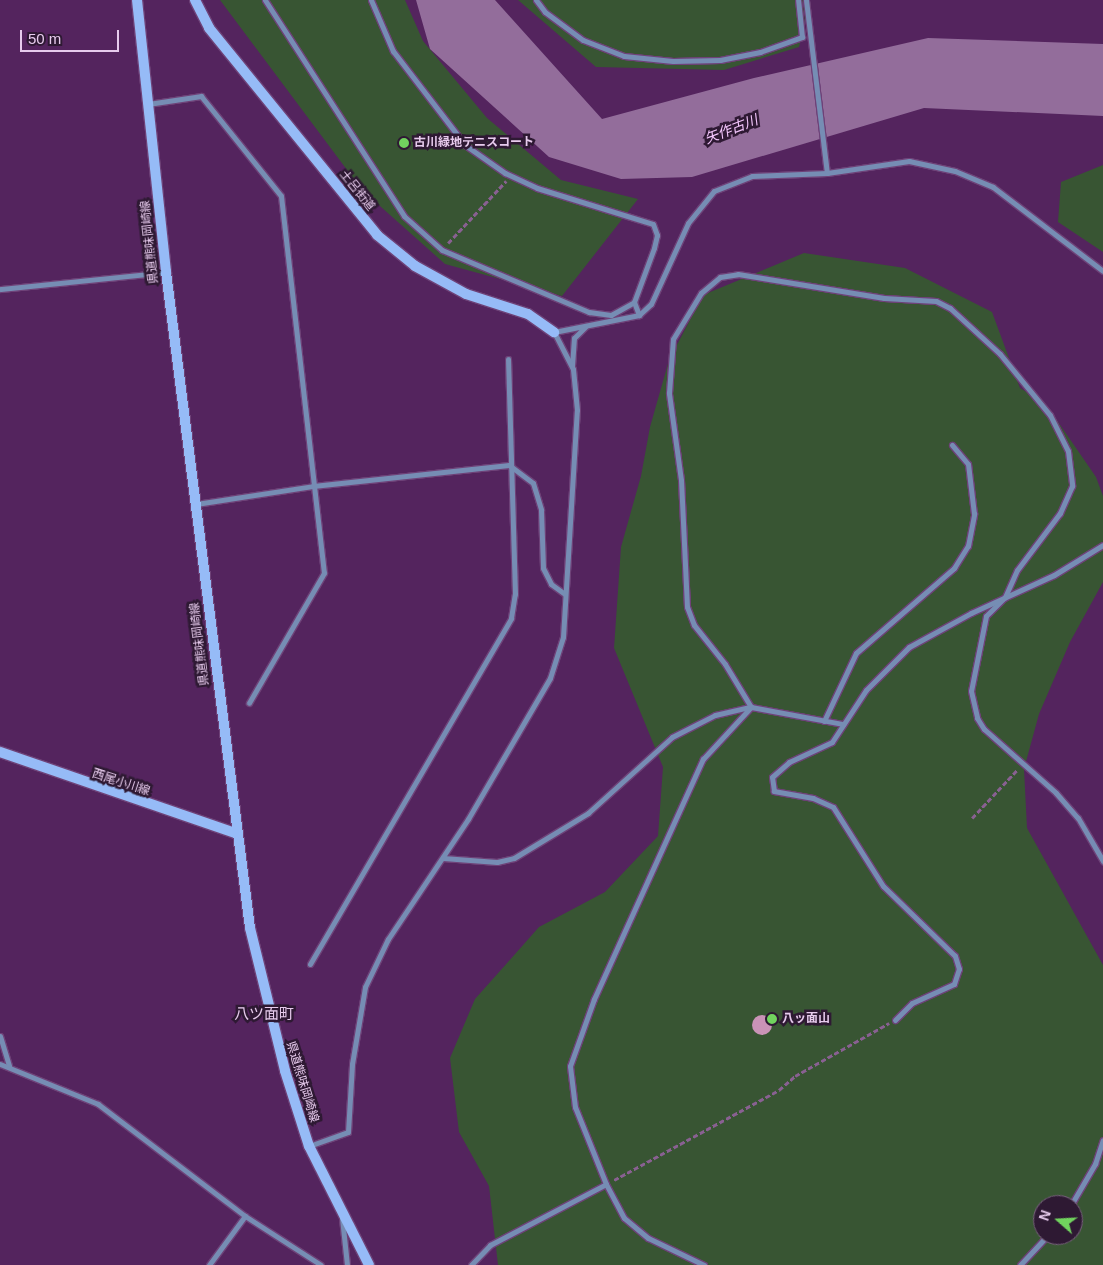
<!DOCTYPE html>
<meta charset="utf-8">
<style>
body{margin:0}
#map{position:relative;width:1103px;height:1265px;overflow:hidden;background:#54245e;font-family:Arial,"Noto Sans JP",sans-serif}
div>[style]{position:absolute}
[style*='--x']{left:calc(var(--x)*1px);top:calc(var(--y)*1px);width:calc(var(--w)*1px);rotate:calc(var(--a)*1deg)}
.green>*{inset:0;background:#385533}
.water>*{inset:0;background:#936d9b}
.building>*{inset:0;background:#ca93b7}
.round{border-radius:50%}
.path>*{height:2.5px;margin-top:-1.25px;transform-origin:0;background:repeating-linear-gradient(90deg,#896092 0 5px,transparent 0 7.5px)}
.roads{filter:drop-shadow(1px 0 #6e4278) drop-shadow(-1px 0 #6e4278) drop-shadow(0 1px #6e4278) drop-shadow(0 -1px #6e4278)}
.street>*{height:5px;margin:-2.5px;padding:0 2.5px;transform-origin:2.5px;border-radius:2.5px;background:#768db4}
.secondary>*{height:10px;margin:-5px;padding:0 5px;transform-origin:5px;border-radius:5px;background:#96bbf7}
.dots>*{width:14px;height:14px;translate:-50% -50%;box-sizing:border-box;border:2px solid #2e1933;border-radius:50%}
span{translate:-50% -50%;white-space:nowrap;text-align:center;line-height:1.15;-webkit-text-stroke:5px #2e1933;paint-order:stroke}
.poi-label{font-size:12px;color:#e7cbed;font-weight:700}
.left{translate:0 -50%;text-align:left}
.street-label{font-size:12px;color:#e7cbed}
.water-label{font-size:14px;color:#f4c6fd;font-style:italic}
.quarter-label{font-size:15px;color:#e7cbed}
.north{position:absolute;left:1033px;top:1195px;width:50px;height:50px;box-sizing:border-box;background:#2e1933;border:1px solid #78607d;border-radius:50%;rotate:289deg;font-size:14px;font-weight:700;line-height:20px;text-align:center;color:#e7cbed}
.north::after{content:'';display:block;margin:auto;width:18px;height:22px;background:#71d35e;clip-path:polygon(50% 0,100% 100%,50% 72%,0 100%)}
.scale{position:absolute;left:20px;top:30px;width:99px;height:22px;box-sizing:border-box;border:2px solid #e7cbed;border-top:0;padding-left:6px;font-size:15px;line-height:18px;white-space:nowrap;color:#e7cbed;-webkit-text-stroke:4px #2e1933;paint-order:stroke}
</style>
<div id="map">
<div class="green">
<i style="clip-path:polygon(220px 0,405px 0,423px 41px,487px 118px,561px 180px,638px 199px,562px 296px,445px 264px,362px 190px)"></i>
<i style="clip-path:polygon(518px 0,803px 0,805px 23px,799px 47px,724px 70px,596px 67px)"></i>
<i style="clip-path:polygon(1103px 165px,1103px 252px,1058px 222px,1061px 182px)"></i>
<i style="clip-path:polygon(evenodd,804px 253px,905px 268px,992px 312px,1020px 388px,1045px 403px,1096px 477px,1103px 496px,1103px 582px,1070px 642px,1039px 714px,1024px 769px,1027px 828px,1103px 965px,1103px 1265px,498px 1265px,489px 1186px,459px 1132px,450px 1058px,475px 999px,539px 927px,605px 892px,658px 836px,663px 767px,614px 648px,621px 547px,641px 476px,650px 427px,669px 360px,703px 295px,804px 253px,1043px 1205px,1073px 1205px,1073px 1235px,1043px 1235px,1043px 1205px)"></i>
</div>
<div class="water">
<i style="clip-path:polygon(416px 0,495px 0,602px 119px,754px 78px,928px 38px,1103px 44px,1103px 116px,924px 108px,692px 177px,621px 179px,549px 157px,430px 49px)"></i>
</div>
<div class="building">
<i class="round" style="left:752px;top:1015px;width:20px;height:20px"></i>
</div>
<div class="path">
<i style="--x:448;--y:243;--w:85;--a:-46.9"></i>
<i style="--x:972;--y:818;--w:67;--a:-46.8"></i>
<i style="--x:614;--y:1180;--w:188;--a:-28.6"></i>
<i style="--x:779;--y:1090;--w:21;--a:-41"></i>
<i style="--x:795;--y:1076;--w:108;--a:-29.4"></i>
</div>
<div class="roads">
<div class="street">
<i style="--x:265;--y:0;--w:257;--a:57.2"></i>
<i style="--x:404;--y:216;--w:51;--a:41.8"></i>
<i style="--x:442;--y:250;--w:160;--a:22.9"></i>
<i style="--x:589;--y:312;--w:22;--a:8"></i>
<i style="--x:611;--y:315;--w:26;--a:-29"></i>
<i style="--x:371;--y:0;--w:56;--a:66.7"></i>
<i style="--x:393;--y:51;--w:118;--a:52.5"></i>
<i style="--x:465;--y:145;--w:49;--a:35"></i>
<i style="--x:505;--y:173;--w:35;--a:25"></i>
<i style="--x:537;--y:188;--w:121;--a:17.2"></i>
<i style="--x:653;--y:224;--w:12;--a:70"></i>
<i style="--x:657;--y:235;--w:13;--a:103"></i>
<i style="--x:654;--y:248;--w:58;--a:110.3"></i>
<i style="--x:634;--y:302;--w:14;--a:69"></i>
<i style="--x:536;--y:0;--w:15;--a:53"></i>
<i style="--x:545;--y:12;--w:47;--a:36.4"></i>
<i style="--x:583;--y:40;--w:44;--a:21.3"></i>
<i style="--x:624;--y:56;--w:49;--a:5.8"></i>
<i style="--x:673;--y:61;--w:47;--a:-1.2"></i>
<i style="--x:720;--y:60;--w:41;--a:-11.3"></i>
<i style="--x:760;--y:52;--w:45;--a:-19.7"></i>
<i style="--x:802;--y:37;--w:37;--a:-96"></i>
<i style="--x:806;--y:0;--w:174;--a:83.1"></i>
<i style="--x:148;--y:104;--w:54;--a:-8.6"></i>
<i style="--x:201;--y:96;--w:128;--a:51.3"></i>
<i style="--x:281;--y:196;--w:379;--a:83.5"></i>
<i style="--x:324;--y:573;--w:150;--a:120"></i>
<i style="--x:0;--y:289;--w:167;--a:-5.8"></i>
<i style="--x:572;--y:366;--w:28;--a:-86"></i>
<i style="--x:574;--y:338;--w:16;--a:-45"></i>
<i style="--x:196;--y:504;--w:118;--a:-8.7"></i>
<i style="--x:313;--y:486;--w:197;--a:-6.1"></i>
<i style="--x:509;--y:465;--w:30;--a:37"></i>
<i style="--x:533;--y:483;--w:28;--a:73"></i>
<i style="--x:541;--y:510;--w:58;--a:88"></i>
<i style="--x:543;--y:568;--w:18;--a:63"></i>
<i style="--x:551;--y:584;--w:17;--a:36"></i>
<i style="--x:751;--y:707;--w:50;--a:-121.2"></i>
<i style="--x:725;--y:664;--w:50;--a:-128.5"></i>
<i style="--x:694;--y:625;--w:19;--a:-111"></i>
<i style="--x:687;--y:607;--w:127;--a:-92.7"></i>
<i style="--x:681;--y:480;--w:88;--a:-97.9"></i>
<i style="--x:669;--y:393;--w:54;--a:-85.8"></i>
<i style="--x:673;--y:339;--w:54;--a:-58.7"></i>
<i style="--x:701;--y:293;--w:25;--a:-40"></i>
<i style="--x:720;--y:277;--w:18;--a:-9"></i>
<i style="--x:738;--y:274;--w:148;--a:9.3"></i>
<i style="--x:884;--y:298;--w:52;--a:3.3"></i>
<i style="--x:936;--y:301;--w:16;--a:27"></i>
<i style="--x:950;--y:308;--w:68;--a:42.6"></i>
<i style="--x:1000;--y:354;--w:79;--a:50.7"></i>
<i style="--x:1050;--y:415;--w:40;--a:63.4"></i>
<i style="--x:1068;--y:451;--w:35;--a:83"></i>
<i style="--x:1072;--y:486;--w:30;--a:114"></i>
<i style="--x:1060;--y:513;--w:71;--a:127"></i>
<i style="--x:1017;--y:570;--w:30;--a:114"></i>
<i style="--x:1005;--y:597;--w:27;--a:135"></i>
<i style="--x:986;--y:616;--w:76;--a:101.3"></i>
<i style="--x:971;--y:691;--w:28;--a:77"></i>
<i style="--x:977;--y:718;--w:13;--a:58"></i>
<i style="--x:984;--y:729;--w:96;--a:41.6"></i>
<i style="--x:1056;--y:793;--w:33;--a:49"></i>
<i style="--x:1078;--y:818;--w:50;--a:59.8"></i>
<i style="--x:824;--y:721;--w:75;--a:-64.8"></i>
<i style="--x:856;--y:653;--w:130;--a:-40.9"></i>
<i style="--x:954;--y:568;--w:26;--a:-58"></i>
<i style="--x:968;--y:546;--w:33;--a:-79"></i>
<i style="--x:974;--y:514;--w:50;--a:-96.8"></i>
<i style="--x:968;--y:464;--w:25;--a:-130"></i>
<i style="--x:443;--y:858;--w:54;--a:4.2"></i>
<i style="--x:497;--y:862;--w:17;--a:-13"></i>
<i style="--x:514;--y:858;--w:87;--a:-31.3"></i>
<i style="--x:588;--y:813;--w:113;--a:-42.1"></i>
<i style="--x:672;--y:737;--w:48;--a:-27.1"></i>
<i style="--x:715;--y:715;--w:37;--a:-13"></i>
<i style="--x:751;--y:707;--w:94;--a:10.5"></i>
<i style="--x:310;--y:964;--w:400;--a:-59.8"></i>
<i style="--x:511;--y:618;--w:24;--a:-81"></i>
<i style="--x:515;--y:594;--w:235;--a:-91.7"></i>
<i style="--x:895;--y:1020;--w:24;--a:-45"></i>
<i style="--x:912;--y:1003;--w:46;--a:-24.3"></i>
<i style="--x:954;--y:984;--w:16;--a:-72"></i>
<i style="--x:959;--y:969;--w:14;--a:-107"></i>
<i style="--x:955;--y:956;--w:100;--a:-135.8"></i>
<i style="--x:883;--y:886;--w:93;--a:-122.3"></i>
<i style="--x:833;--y:807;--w:22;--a:-156"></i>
<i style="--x:813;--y:798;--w:40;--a:-170"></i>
<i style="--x:774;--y:791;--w:14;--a:-98"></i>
<i style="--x:772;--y:777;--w:23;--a:-41"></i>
<i style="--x:789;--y:762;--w:47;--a:-24.9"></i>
<i style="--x:832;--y:742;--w:62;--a:-56.8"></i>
<i style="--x:866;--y:690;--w:61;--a:-45"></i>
<i style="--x:909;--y:647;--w:71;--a:-28.7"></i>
<i style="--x:971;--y:613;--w:91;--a:-24.6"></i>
<i style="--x:1054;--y:575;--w:57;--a:-31.5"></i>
<i style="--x:0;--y:1036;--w:31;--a:73"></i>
<i style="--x:0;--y:1064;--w:106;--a:22.2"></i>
<i style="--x:98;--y:1104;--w:185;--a:37.3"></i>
<i style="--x:245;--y:1216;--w:90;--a:32.8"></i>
<i style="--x:309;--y:1146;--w:41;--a:-19.7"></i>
<i style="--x:348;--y:1132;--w:68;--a:-86.6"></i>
<i style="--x:352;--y:1064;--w:78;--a:-80.4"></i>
<i style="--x:365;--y:987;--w:53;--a:-64.4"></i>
<i style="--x:388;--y:939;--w:144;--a:-56.3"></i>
<i style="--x:468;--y:819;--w:163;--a:-59.8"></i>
<i style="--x:550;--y:678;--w:43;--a:-72.4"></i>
<i style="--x:563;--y:637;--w:227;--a:-86.5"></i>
<i style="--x:577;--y:410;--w:41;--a:-95.6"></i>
<i style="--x:573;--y:369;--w:42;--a:-117.2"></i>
<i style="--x:554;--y:332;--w:87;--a:-11.3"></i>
<i style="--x:639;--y:315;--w:16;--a:-43"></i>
<i style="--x:651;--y:304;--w:89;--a:-65.4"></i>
<i style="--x:688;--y:223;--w:41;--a:-50.9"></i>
<i style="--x:714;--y:191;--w:41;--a:-21.5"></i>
<i style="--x:752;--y:176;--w:75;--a:-2.3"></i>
<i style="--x:827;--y:173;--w:83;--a:-8.3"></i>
<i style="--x:909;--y:161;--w:47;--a:12.3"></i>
<i style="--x:955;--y:171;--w:41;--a:22.8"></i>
<i style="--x:993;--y:187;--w:138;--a:37.4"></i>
<i style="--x:1071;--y:1205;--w:48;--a:-59.7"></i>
<i style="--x:1095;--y:1164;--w:25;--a:-72"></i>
<i style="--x:342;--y:1218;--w:47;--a:83.9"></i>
<i style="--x:209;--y:1265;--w:61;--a:-53.7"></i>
<i style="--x:471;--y:1265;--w:28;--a:-46"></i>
<i style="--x:490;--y:1245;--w:131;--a:-27.7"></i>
<i style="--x:704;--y:1265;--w:62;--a:-154.3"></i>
<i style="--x:648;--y:1238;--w:31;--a:-140"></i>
<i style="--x:624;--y:1218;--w:38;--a:-118"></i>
<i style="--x:606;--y:1184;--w:83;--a:-111.9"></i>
<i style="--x:575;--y:1107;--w:41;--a:-97"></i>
<i style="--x:570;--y:1066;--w:71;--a:-70.3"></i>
<i style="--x:594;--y:999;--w:264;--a:-65.6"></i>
<i style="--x:703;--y:759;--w:71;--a:-47.3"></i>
<i style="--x:1020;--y:1265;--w:41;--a:-47"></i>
</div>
<div class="secondary">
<i style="--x:137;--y:0;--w:274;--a:83.9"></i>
<i style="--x:166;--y:272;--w:661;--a:82.7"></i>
<i style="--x:250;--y:928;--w:147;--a:76.2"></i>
<i style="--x:285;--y:1071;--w:79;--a:72.3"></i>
<i style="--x:309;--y:1146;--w:133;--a:63.2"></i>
<i style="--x:195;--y:0;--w:31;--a:63"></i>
<i style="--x:209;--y:28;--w:267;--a:50.9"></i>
<i style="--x:377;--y:235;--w:49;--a:39.2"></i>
<i style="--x:415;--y:266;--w:58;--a:28.8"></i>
<i style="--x:466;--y:294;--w:65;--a:17.9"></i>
<i style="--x:528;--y:314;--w:32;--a:35"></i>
<i style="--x:0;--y:752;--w:249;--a:19"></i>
</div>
</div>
<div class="dots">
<i style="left:404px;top:143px;background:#71d35e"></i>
<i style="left:772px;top:1019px;background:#71d35e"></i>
</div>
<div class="poi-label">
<span class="left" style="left:414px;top:143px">古川緑地テニスコート</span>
<span class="left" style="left:782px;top:1019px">八ッ面山</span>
</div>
<div class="street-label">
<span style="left:357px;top:191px;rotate:51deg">土呂街道</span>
<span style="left:150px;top:242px;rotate:-96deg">県道熊味岡崎線</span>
<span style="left:200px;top:644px;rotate:-97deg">県道熊味岡崎線</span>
<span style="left:121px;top:783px;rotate:18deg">西尾小川線</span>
<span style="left:302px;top:1082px;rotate:73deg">県道熊味岡崎線</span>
</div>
<div class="water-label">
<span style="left:731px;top:129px;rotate:-21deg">矢作古川</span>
</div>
<div class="quarter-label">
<span style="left:264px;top:1014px">八ツ面町</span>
</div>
<div class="north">N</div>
<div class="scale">50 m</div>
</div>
